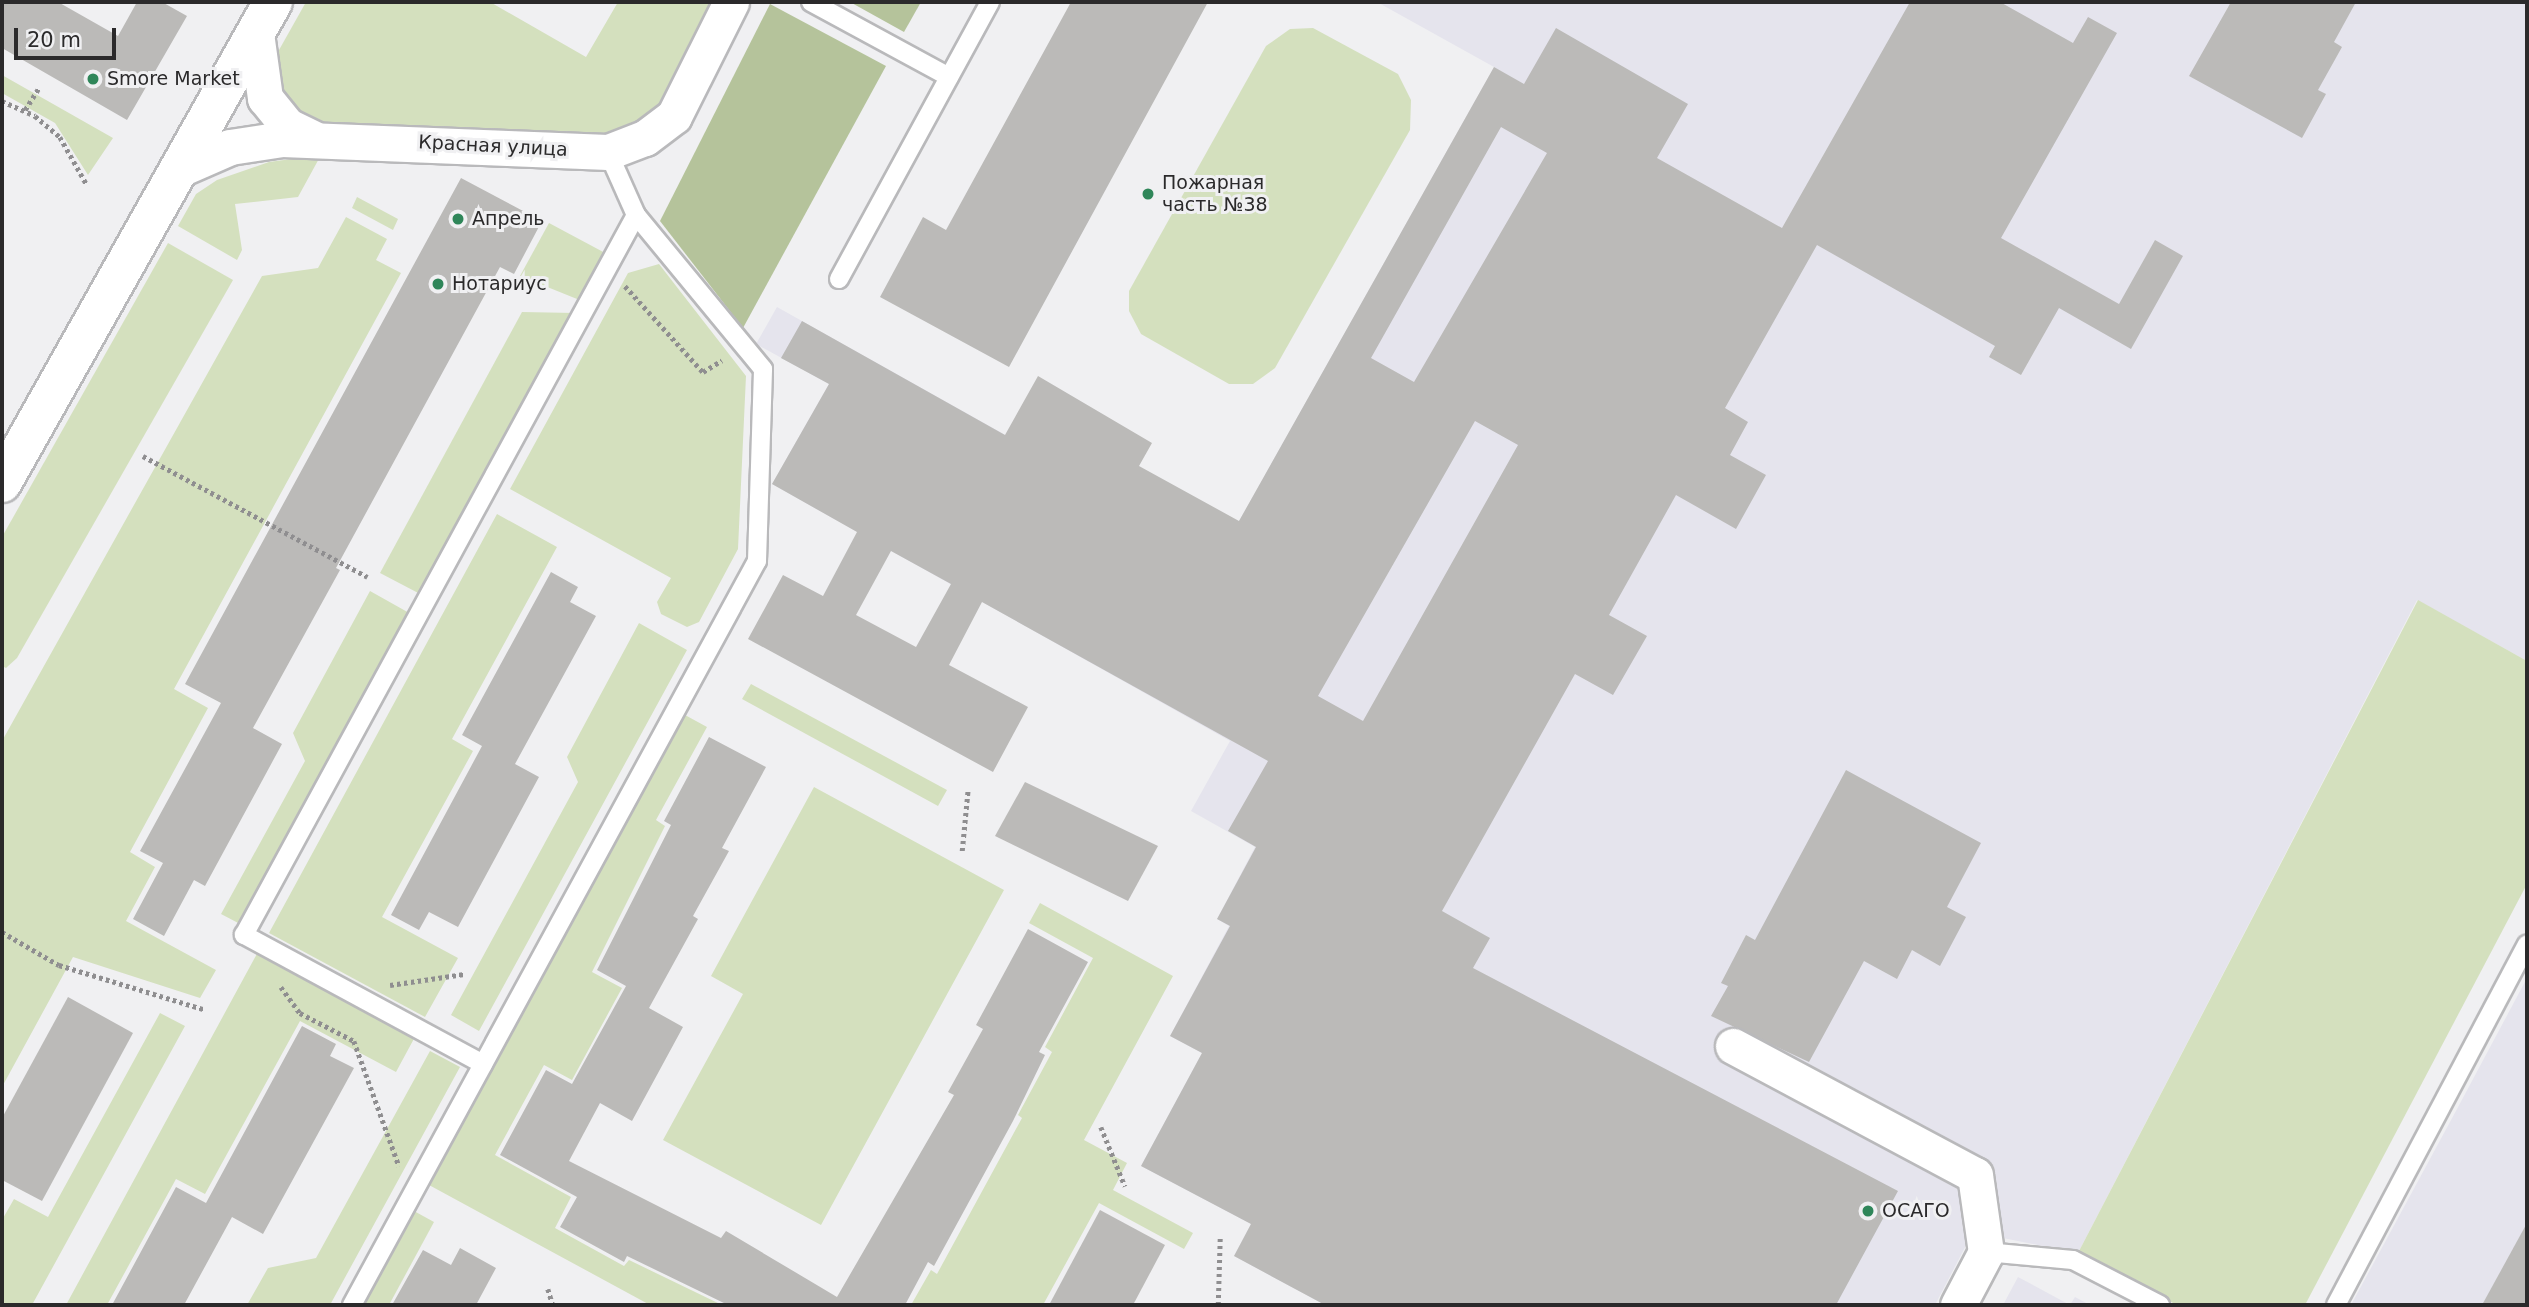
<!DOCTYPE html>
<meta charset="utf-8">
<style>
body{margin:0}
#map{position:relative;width:2529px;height:1307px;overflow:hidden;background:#f0f0f2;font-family:"DejaVu Sans",sans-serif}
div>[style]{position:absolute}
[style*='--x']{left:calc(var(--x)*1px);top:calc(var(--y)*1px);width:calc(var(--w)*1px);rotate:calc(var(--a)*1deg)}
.built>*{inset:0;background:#e5e4ed}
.green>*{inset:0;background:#d4e0be}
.forest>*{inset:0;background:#b5c39b}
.building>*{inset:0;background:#bbbab8}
.path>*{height:4.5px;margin-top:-2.25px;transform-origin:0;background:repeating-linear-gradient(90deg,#8f8e90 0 3.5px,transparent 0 7px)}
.roads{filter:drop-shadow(2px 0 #b9b9bb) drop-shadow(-2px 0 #b9b9bb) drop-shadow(0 2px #b9b9bb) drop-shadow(0 -2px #b9b9bb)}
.service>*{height:18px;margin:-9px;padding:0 9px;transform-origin:9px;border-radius:9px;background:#fff}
.minor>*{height:35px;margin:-17.5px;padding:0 17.5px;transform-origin:17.5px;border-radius:17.5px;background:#fff}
.tertiary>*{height:38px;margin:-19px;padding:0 19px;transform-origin:19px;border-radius:19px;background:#fff}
.dots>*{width:19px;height:19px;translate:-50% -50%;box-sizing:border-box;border:4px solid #f0f0f2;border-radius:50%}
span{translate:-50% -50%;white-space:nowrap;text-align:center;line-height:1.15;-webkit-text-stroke:6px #f0f0f2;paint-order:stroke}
.poi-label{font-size:19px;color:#2b2a2b}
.left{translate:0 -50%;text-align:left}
.street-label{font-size:19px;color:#2b2a2b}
.frame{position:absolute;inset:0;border:4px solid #2b2a2b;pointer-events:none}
.scale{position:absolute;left:14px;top:28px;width:102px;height:32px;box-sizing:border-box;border:4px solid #2b2a2b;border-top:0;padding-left:9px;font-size:21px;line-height:24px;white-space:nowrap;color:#2b2a2b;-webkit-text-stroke:5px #f0f0f2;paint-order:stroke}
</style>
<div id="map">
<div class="built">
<i style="clip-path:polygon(1377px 2px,2527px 2px,2527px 661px,2417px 600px,2078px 1253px,1973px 1232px,1935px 1305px,1325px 1305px,1234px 1256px,1251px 1224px,1141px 1166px,1202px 1053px,1170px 1036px,1229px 926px,1217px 919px,1255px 847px,1191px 811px,1230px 741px,772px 484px,829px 384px,756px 344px,777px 307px,1220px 555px,1494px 67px)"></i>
<i style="clip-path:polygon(2527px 978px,2527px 1305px,2351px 1305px,2457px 1109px)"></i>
<i style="clip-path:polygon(2018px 1277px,2070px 1305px,2075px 1297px,2090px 1305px,2003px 1305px)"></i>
</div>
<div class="green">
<i style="clip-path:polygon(306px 2px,490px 2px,586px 57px,618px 2px,715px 2px,657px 115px,609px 136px,320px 125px,289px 106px,276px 70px,279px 50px)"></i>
<i style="clip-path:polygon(1313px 28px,1398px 74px,1411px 100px,1410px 130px,1275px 368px,1253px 384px,1229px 384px,1141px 334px,1129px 311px,1129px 291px,1266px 46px,1290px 29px)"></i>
<i style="clip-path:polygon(2px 75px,113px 138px,88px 175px,55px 123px,2px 93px)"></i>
<i style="clip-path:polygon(321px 155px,298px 197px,235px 204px,242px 250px,237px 260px,178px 226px,196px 194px,217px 180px,269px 162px)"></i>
<i style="clip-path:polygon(357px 197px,398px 219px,393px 230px,352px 208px)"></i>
<i style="clip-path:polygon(346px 217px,387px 239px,376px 260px,401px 273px,174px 689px,208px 708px,130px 852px,155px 867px,126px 921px,216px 970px,200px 998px,73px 957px,2px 1087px,2px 741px,262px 276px,318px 268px)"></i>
<i style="clip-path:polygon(549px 223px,607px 254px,582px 301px,520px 276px)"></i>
<i style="clip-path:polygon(168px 243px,233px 280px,17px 658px,6px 668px,2px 666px,2px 537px)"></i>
<i style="clip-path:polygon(659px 264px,746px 376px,738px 549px,699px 622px,687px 627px,661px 614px,657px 602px,671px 578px,510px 489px,628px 273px)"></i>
<i style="clip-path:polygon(522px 312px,575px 313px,422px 595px,380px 573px)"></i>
<i style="clip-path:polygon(497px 514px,557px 547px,452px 739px,473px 751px,382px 917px,458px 958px,425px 1017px,269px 933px)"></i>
<i style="clip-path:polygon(370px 591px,411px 614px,242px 925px,221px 914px,305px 761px,293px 733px)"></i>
<i style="clip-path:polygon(2418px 600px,2527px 661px,2527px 884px,2305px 1305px,2177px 1305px,2078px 1253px)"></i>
<i style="clip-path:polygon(639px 623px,687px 650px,479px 1031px,451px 1015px,578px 782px,567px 757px)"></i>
<i style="clip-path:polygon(751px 684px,947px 790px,938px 806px,742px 699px)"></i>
<i style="clip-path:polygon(685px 715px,707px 727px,656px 820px,665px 826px,592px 972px,622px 988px,572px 1080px,544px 1065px,495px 1155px,571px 1197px,555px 1228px,624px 1266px,629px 1260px,722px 1305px,650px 1305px,429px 1185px)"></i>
<i style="clip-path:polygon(814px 787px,1004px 890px,821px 1225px,663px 1140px,743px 994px,711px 976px)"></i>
<i style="clip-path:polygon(1040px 903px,1173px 976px,1084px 1140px,1127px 1163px,1113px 1190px,1193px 1233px,1184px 1249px,1099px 1203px,1043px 1305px,911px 1305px,931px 1270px,937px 1274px,1022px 1118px,1018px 1115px,1052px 1052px,1045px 1047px,1093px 958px,1029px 923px)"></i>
<i style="clip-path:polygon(259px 950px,416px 1035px,396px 1072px,300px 1021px,205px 1194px,176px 1179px,107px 1305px,66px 1305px)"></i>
<i style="clip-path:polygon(160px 1013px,185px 1026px,32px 1305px,2px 1305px,2px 1220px,14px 1199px,48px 1217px)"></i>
<i style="clip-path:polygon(430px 1051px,460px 1067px,330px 1305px,247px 1305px,268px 1268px,316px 1258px)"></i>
<i style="clip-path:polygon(414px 1211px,434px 1222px,389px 1305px,363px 1305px)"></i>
</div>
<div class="forest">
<i style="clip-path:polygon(850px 2px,921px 2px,904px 32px)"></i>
<i style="clip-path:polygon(770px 4px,886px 66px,743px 328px,660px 221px)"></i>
</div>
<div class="building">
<i style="clip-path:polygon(2px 2px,58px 2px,118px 36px,137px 2px,162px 2px,187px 16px,127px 120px,2px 48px)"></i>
<i style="clip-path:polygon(1071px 2px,1208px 2px,1009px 367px,880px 297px,923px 217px,946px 230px)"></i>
<i style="clip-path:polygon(evenodd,1910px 2px,2000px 2px,2073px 43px,2088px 17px,2117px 33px,2001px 238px,2119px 304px,2155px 240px,2183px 256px,2131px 349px,2059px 308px,2021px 375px,1989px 357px,1995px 346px,1817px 245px,1725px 408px,1748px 422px,1730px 455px,1766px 475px,1736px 529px,1676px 495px,1609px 615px,1647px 636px,1613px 695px,1575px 674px,1442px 911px,1490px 938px,1473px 968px,1898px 1191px,1836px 1305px,1325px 1305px,1234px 1256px,1251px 1224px,1141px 1166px,1202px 1053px,1170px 1036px,1230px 926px,1217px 919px,1256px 847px,1228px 831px,1268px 761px,982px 602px,949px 665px,1028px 707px,993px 772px,748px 639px,783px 575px,823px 596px,857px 532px,772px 484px,829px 384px,781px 358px,802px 321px,1005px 435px,1038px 376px,1152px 443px,1139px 466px,1239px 521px,1494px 67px,1524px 84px,1556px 28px,1688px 104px,1657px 158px,1782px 228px,1910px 2px,1501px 127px,1547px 153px,1414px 382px,1371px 358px,1501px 127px,1910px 2px,1475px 421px,1518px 445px,1363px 721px,1318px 696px,1475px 421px,1910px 2px,891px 551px,951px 584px,916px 647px,856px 615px,891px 551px)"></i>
<i style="clip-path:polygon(2231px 2px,2356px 2px,2334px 42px,2342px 47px,2318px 90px,2326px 94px,2302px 138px,2189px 76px)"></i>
<i style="clip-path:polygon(461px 178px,542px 221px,514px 274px,500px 267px,336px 568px,340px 570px,253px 728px,282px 744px,205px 886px,194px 880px,164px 936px,133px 919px,163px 863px,140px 851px,221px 703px,185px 684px)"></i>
<i style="clip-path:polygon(551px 572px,578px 587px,570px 602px,596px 616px,515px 764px,539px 777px,458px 927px,429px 912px,419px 930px,391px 915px,482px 746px,462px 735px)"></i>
<i style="clip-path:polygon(709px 737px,766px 767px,722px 848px,729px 851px,693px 916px,698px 919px,649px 1008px,683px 1027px,632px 1121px,600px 1103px,569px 1161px,721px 1238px,726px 1231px,837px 1297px,954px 1095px,948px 1092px,983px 1029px,976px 1025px,1028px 929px,1088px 962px,1039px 1052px,1045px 1055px,1013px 1121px,934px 1266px,928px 1262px,905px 1305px,728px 1305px,627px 1256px,624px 1262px,560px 1227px,577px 1197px,500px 1155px,546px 1070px,572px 1084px,626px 986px,597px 970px,671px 825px,664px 821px)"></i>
<i style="clip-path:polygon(1846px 770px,1981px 843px,1947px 907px,1966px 917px,1940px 966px,1912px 950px,1897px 979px,1864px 961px,1809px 1062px,1711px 1016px,1728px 986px,1721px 983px,1746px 935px,1755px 940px)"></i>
<i style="clip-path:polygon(1025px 782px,1158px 846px,1128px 901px,995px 836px)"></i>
<i style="clip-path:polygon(68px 997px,133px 1033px,42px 1201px,2px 1180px,2px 1118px)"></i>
<i style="clip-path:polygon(302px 1026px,336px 1044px,330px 1056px,354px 1068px,263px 1234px,232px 1217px,184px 1305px,112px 1305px,176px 1187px,206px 1203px)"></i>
<i style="clip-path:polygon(1100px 1210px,1165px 1245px,1133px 1305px,1049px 1305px)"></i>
<i style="clip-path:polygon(2527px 1223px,2527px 1305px,2482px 1305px)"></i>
<i style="clip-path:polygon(460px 1248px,496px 1268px,476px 1305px,392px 1305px,423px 1250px,451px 1265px)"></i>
</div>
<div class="path">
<i style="--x:2;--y:101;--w:36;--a:24"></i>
<i style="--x:35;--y:116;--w:33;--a:40"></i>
<i style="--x:60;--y:137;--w:55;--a:60.6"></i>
<i style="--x:25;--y:110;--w:25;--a:-58"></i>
<i style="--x:625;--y:286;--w:116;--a:47.8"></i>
<i style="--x:703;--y:372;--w:22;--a:-32"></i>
<i style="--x:143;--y:456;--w:255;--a:28.3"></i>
<i style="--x:962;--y:851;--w:62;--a:-84.5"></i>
<i style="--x:2;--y:932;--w:66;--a:30.1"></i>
<i style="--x:59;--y:965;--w:151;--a:17"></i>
<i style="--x:390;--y:985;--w:75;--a:-8.5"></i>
<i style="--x:281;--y:987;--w:32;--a:54"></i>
<i style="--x:300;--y:1013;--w:61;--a:27.4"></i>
<i style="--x:354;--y:1041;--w:133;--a:70.2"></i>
<i style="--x:1101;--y:1127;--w:64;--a:67.9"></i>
<i style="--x:548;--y:1289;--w:17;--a:73"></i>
<i style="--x:1218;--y:1305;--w:67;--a:-88.3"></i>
</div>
<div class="roads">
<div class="service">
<i style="--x:811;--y:2;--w:157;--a:28.5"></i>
<i style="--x:839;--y:279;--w:315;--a:-61.4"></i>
<i style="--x:483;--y:1064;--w:272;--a:-151.6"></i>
<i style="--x:244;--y:935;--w:820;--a:-61.43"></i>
<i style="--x:1986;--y:1252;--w:87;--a:5.3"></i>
<i style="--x:2073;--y:1260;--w:98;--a:27.3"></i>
<i style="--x:352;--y:1305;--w:847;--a:-61.44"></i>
<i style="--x:757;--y:561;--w:192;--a:-88.2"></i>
<i style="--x:763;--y:369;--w:200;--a:-129.5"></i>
<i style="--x:636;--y:215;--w:69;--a:-114"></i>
<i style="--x:2336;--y:1305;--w:408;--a:-62.1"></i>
</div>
<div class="minor">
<i style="--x:256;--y:33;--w:66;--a:82.1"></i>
<i style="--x:265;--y:98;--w:36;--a:51"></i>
<i style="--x:288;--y:126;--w:28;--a:26"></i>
<i style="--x:180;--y:169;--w:55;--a:-23.7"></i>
<i style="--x:230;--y:147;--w:53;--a:-8.7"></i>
<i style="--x:282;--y:139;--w:326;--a:2.3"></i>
<i style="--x:608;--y:152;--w:40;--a:-21"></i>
<i style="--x:645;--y:138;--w:36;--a:-37"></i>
<i style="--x:674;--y:116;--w:127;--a:-63.4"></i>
<i style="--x:1733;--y:1046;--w:274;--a:28.1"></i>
<i style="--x:1975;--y:1175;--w:78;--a:81.9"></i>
<i style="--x:1986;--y:1252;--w:60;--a:117.8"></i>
</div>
<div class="tertiary">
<i style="--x:2;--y:483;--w:552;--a:-60.6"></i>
</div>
</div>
<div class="dots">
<i style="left:93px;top:79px;background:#2f8659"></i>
<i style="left:1148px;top:194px;background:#2f8659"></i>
<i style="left:458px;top:219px;background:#2f8659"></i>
<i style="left:438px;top:284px;background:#2f8659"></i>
<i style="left:1868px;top:1211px;background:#2f8659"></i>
</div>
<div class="poi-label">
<span class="left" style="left:107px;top:79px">Smore Market</span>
<span class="left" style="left:1162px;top:194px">Пожарная<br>часть №38</span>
<span class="left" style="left:472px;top:219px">Апрель</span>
<span class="left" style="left:452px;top:284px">Нотариус</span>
<span class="left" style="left:1882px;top:1211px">ОСАГО</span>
</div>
<div class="street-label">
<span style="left:493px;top:146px;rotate:3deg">Красная улица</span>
</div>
<div class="frame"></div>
<div class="scale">20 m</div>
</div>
